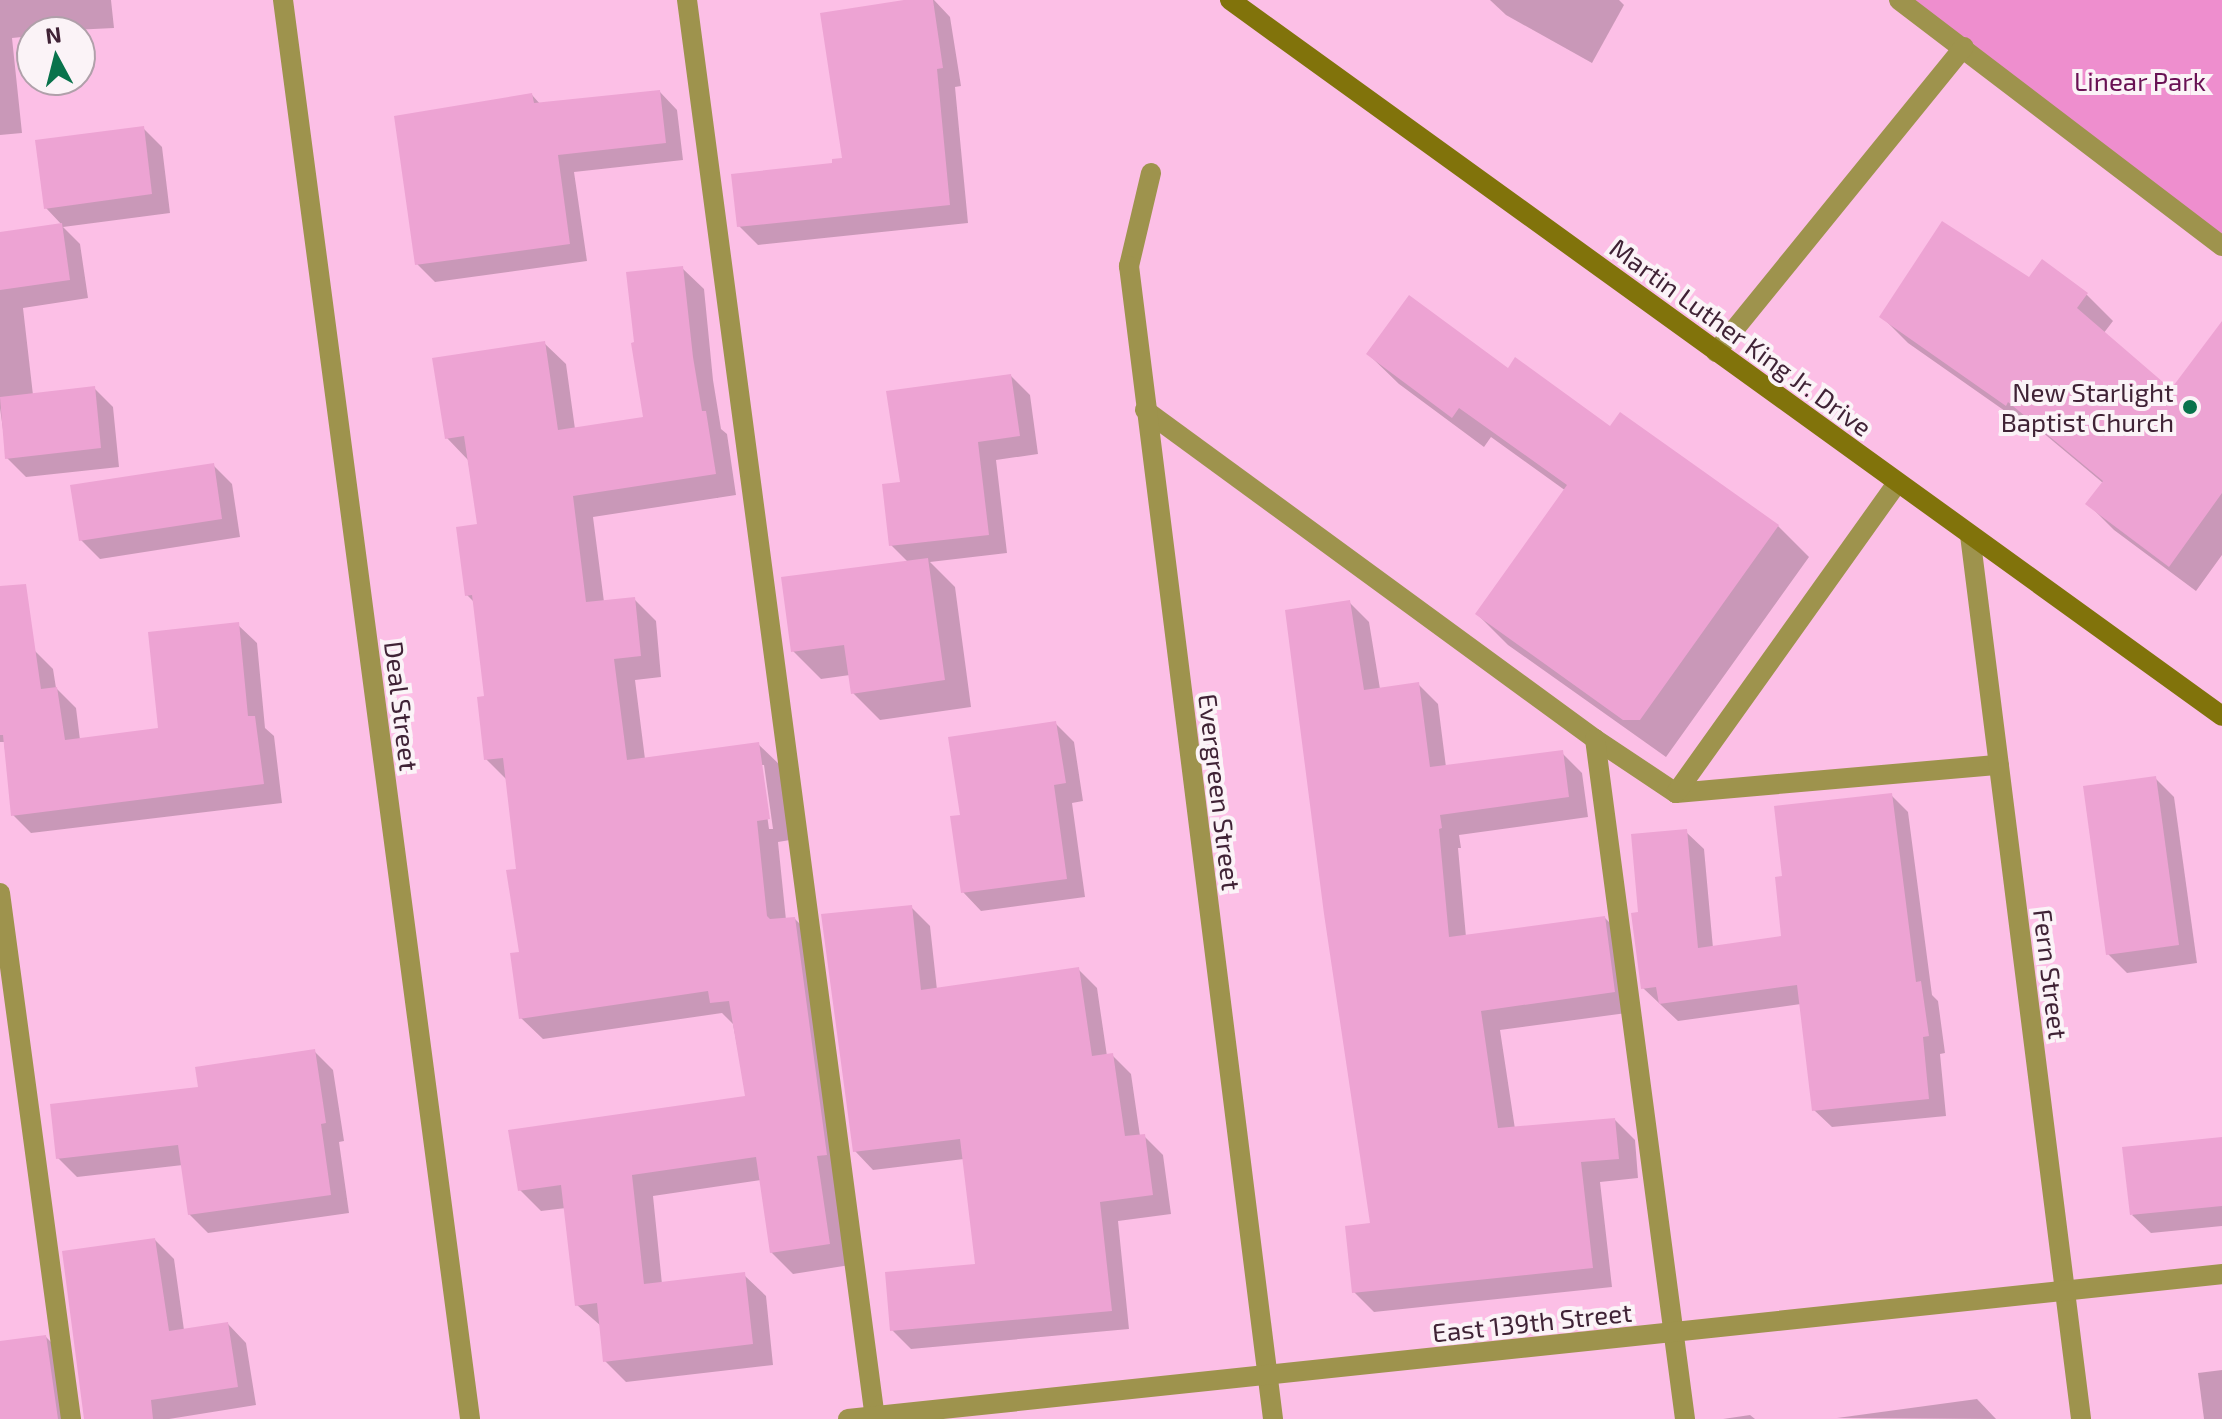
<!DOCTYPE html>
<style>
body{margin:0}
#map{position:relative;width:2222px;height:1419px;overflow:hidden;background:#fcbfe6;font-family:"Exo 2",sans-serif}
div>[style]{position:absolute}
[style*='--x']{left:calc(var(--x)*1px);top:calc(var(--y)*1px);width:calc(var(--w)*1px);rotate:calc(var(--a)*1deg)}
.green>*{inset:0;background:#ee8ece}
.shadow>*{inset:0;background:#0003}
.building>*{inset:0;background:#eda3d3}
.lane>*{height:20px;margin:-10px;padding:0 10px;transform-origin:10px;border-radius:10px;background:#9e934d}
.street>*{height:20px;margin:-10px;padding:0 10px;transform-origin:10px;border-radius:10px;background:#9e934d}
.secondary>*{height:20px;margin:-10px;padding:0 10px;transform-origin:10px;border-radius:10px;background:#81730b}
.dots>*{width:22px;height:22px;translate:-50% -50%;box-sizing:border-box;border:4px solid #fbf3f7;border-radius:50%}
span{translate:-50% -50%;white-space:nowrap;text-align:center;line-height:1.15;-webkit-text-stroke:8px #fbf3f7;paint-order:stroke}
.park-label{font-size:26px;color:#691154}
.street-label{font-size:26px;color:#402336}
.poi-label{font-size:26px;color:#402336}
.right{translate:-100% -50%;text-align:right}
.north{position:absolute;left:16px;top:16px;width:80px;height:80px;box-sizing:border-box;background:#fbf3f7;border:2px solid #b0a0aa;border-radius:50%;rotate:353deg;font-size:22px;font-weight:700;line-height:32px;text-align:center;color:#402336}
.north::after{content:'';display:block;margin:auto;width:28px;height:36px;background:#09734c;clip-path:polygon(50% 0,100% 100%,50% 72%,0 100%)}
</style>
<div id="map">
<div class="green">
<i style="clip-path:polygon(1899px 0,2222px 0,2222px 246px)"></i>
</div>
<div class="shadow">
<i style="clip-path:polygon(0 0,111px 0,114px 28px,32px 32px,32px 36px,12px 38px,22px 133px,0 135px)"></i>
<i style="clip-path:polygon(917px 0,934px 0,950px 17px,961px 86px,955px 87px,968px 223px,758px 245px,739px 226px,844px 159px)"></i>
<i style="clip-path:polygon(1490px 0,1619px 0,1624px 5px,1592px 63px,1506px 15px)"></i>
<i style="clip-path:polygon(660px 92px,677px 110px,683px 160px,574px 172px,587px 261px,435px 282px,417px 264px,532px 95px,541px 105px)"></i>
<i style="clip-path:polygon(143px 128px,162px 147px,170px 213px,63px 227px,80px 244px,88px 298px,23px 308px,33px 395px,94px 388px,113px 407px,119px 467px,26px 477px,7px 458px,0 408px,0 234px,62px 225px,46px 208px)"></i>
<i style="clip-path:polygon(evenodd,682px 268px,704px 289px,713px 380px,721px 429px,727px 434px,736px 495px,593px 517px,604px 602px,634px 599px,656px 621px,661px 677px,635px 680px,645px 759px,758px 744px,780px 765px,790px 840px,778px 842px,786px 920px,795px 919px,816px 940px,850px 1265px,793px 1274px,771px 1252px,761px 1180px,653px 1196px,662px 1284px,744px 1275px,766px 1296px,773px 1365px,626px 1382px,605px 1361px,601px 1326px,577px 1305px,566px 1208px,541px 1211px,520px 1190px,747px 1098px,733px 1024px,722px 1013px,543px 1039px,521px 1018px,518px 871px,508px 781px,486px 759px,486px 698px,475px 603px,467px 595px,479px 526px,468px 460px,447px 438px,544px 343px,566px 364px,575px 429px,645px 419px,682px 268px,760px 765px,764px 765px,773px 829px,769px 829px,760px 765px)"></i>
<i style="clip-path:polygon(2029px 280px,2087px 295px,2113px 321px,2103px 334px,2171px 392px,2222px 324px,2222px 555px,2196px 591px,2114px 530px,2088px 504px,2103px 483px,2035px 426px,2032px 430px,1908px 343px,1882px 317px)"></i>
<i style="clip-path:polygon(1368px 354px,1508px 370px,1611px 428px,1621px 414px,1778px 526px,1809px 557px,1666px 757px,1508px 645px,1477px 614px,1566px 491px,1491px 437px,1484px 447px,1399px 384px)"></i>
<i style="clip-path:polygon(1011px 376px,1030px 395px,1038px 454px,996px 460px,1007px 553px,930px 562px,955px 587px,971px 707px,880px 720px,853px 693px,850px 675px,821px 679px,793px 651px,908px 562px,891px 545px,902px 484px)"></i>
<i style="clip-path:polygon(213px 465px,232px 484px,240px 537px,100px 559px,81px 540px)"></i>
<i style="clip-path:polygon(1349px 602px,1369px 622px,1380px 689px,1418px 684px,1438px 704px,1446px 767px,1562px 753px,1582px 773px,1588px 817px,1459px 835px,1461px 848px,1458px 848px,1466px 937px,1605px 918px,1625px 938px,1634px 1012px,1500px 1030px,1515px 1129px,1615px 1120px,1635px 1140px,1638px 1178px,1600px 1182px,1612px 1287px,1374px 1312px,1354px 1292px,1372px 1225px)"></i>
<i style="clip-path:polygon(238px 625px,257px 643px,265px 728px,274px 736px,282px 803px,31px 833px,13px 815px,4px 742px,0 742px,0 655px,34px 650px,53px 669px,56px 688px,76px 708px,80px 740px,160px 730px)"></i>
<i style="clip-path:polygon(1055px 723px,1074px 742px,1083px 801px,1072px 803px,1085px 897px,981px 911px,963px 892px,962px 816px)"></i>
<i style="clip-path:polygon(2155px 778px,2174px 797px,2197px 963px,2127px 973px,2108px 954px)"></i>
<i style="clip-path:polygon(1891px 795px,1908px 812px,1932px 995px,1938px 1001px,1945px 1053px,1940px 1054px,1946px 1116px,1832px 1127px,1814px 1110px,1801px 1004px,1678px 1021px,1643px 988px,1641px 913px,1686px 832px,1704px 849px,1713px 948px,1784px 938px,1784px 878px)"></i>
<i style="clip-path:polygon(911px 907px,930px 926px,937px 990px,1078px 969px,1097px 988px,1107px 1056px,1112px 1055px,1131px 1074px,1140px 1136px,1144px 1136px,1163px 1155px,1171px 1214px,1118px 1221px,1129px 1329px,911px 1349px,892px 1330px,978px 1266px,964px 1159px,873px 1170px,855px 1151px)"></i>
<i style="clip-path:polygon(314px 1051px,333px 1070px,344px 1141px,339px 1142px,349px 1213px,208px 1233px,189px 1214px,183px 1165px,77px 1177px,58px 1158px,200px 1089px)"></i>
<i style="clip-path:polygon(2222px 1139px,2222px 1226px,2151px 1233px,2132px 1215px)"></i>
<i style="clip-path:polygon(155px 1240px,174px 1259px,184px 1330px,228px 1324px,246px 1343px,256px 1405px,169px 1419px,86px 1419px)"></i>
<i style="clip-path:polygon(46px 1337px,62px 1353px,72px 1419px,0 1419px,0 1343px)"></i>
<i style="clip-path:polygon(2222px 1370px,2222px 1419px,2204px 1419px,2198px 1373px)"></i>
<i style="clip-path:polygon(1977px 1399px,1996px 1419px,1837px 1418px)"></i>
<i style="clip-path:polygon(1750px 1415px,1755px 1419px,1723px 1419px)"></i>
</div>
<div class="building">
<i style="clip-path:polygon(904px 0,933px 0,943px 68px,937px 69px,950px 205px,737px 227px,731px 174px,832px 163px,832px 159px,842px 158px,820px 13px)"></i>
<i style="clip-path:polygon(660px 90px,666px 143px,558px 155px,570px 244px,415px 265px,394px 116px,532px 93px,534px 103px)"></i>
<i style="clip-path:polygon(144px 126px,152px 194px,44px 209px,35px 140px)"></i>
<i style="clip-path:polygon(1942px 221px,2029px 277px,2042px 259px,2088px 293px,2077px 308px,2171px 389px,2222px 321px,2222px 493px,2169px 567px,2085px 504px,2103px 481px,2008px 402px,2006px 406px,1879px 317px)"></i>
<i style="clip-path:polygon(62px 223px,70px 280px,0 290px,0 232px)"></i>
<i style="clip-path:polygon(683px 266px,693px 357px,702px 411px,706px 411px,716px 474px,573px 496px,586px 602px,635px 597px,641px 656px,614px 659px,627px 760px,759px 742px,770px 819px,757px 821px,767px 916px,770px 919px,795px 917px,827px 1155px,817px 1156px,830px 1244px,770px 1253px,756px 1157px,632px 1175px,644px 1284px,745px 1272px,753px 1344px,603px 1362px,597px 1303px,575px 1306px,561px 1185px,518px 1191px,508px 1130px,745px 1096px,729px 1001px,710px 1003px,708px 991px,519px 1019px,510px 953px,519px 952px,506px 870px,516px 869px,503px 758px,484px 760px,477px 697px,484px 696px,472px 595px,465px 596px,456px 527px,477px 524px,464px 436px,445px 439px,432px 358px,545px 341px,558px 430px,643px 417px,631px 343px,634px 342px,626px 272px)"></i>
<i style="clip-path:polygon(1409px 295px,1508px 368px,1515px 357px,1610px 426px,1620px 412px,1779px 525px,1640px 720px,1623px 720px,1475px 614px,1567px 485px,1459px 408px,1452px 418px,1366px 354px)"></i>
<i style="clip-path:polygon(1011px 374px,1020px 436px,978px 442px,989px 535px,889px 546px,882px 484px,900px 482px,886px 391px)"></i>
<i style="clip-path:polygon(95px 386px,101px 448px,5px 459px,0 397px)"></i>
<i style="clip-path:polygon(214px 463px,222px 519px,79px 541px,70px 485px)"></i>
<i style="clip-path:polygon(928px 558px,945px 680px,851px 694px,844px 645px,791px 652px,781px 577px)"></i>
<i style="clip-path:polygon(26px 584px,41px 689px,57px 687px,65px 740px,158px 728px,148px 632px,239px 622px,248px 716px,255px 716px,264px 784px,11px 816px,3px 735px,0 735px,0 586px)"></i>
<i style="clip-path:polygon(1350px 600px,1364px 690px,1419px 682px,1430px 767px,1563px 750px,1569px 797px,1440px 815px,1442px 828px,1439px 829px,1449px 937px,1605px 916px,1615px 992px,1481px 1011px,1498px 1128px,1615px 1118px,1619px 1159px,1581px 1162px,1593px 1268px,1352px 1293px,1345px 1226px,1370px 1223px,1324px 914px,1285px 610px)"></i>
<i style="clip-path:polygon(1056px 721px,1066px 783px,1054px 785px,1067px 879px,961px 893px,950px 816px,960px 815px,948px 737px)"></i>
<i style="clip-path:polygon(2156px 776px,2179px 945px,2106px 955px,2083px 786px)"></i>
<i style="clip-path:polygon(1892px 793px,1916px 982px,1921px 981px,1929px 1036px,1923px 1037px,1929px 1099px,1812px 1111px,1797px 985px,1659px 1004px,1656px 987px,1641px 989px,1631px 913px,1638px 912px,1631px 834px,1687px 829px,1698px 948px,1781px 936px,1775px 877px,1782px 876px,1774px 806px)"></i>
<i style="clip-path:polygon(912px 905px,921px 990px,1079px 967px,1092px 1056px,1113px 1053px,1125px 1136px,1145px 1134px,1153px 1195px,1100px 1202px,1112px 1311px,890px 1331px,885px 1272px,975px 1264px,960px 1139px,853px 1152px,821px 914px)"></i>
<i style="clip-path:polygon(315px 1049px,326px 1123px,321px 1124px,331px 1195px,188px 1215px,178px 1145px,56px 1159px,50px 1104px,198px 1087px,195px 1067px)"></i>
<i style="clip-path:polygon(2222px 1137px,2222px 1206px,2130px 1215px,2122px 1147px)"></i>
<i style="clip-path:polygon(155px 1238px,169px 1331px,228px 1322px,238px 1387px,151px 1400px,153px 1419px,84px 1419px,62px 1251px)"></i>
<i style="clip-path:polygon(46px 1335px,58px 1419px,0 1419px,0 1341px)"></i>
</div>
<div class="lane">
<i style="--x:687;--y:0;--w:1431;--a:82.45"></i>
<i style="--x:1899;--y:0;--w:406;--a:37.3"></i>
<i style="--x:1716;--y:352;--w:393;--a:-50.9"></i>
<i style="--x:1145;--y:410;--w:557;--a:36.17"></i>
<i style="--x:1595;--y:739;--w:97;--a:33.7"></i>
<i style="--x:1676;--y:793;--w:324;--a:-5"></i>
<i style="--x:1595;--y:739;--w:686;--a:82.46"></i>
<i style="--x:1676;--y:793;--w:381;--a:-54.5"></i>
<i style="--x:0;--y:893;--w:531;--a:82.31"></i>
</div>
<div class="street">
<i style="--x:283;--y:0;--w:1431;--a:82.49"></i>
<i style="--x:1151;--y:173;--w:96;--a:103.3"></i>
<i style="--x:1129;--y:266;--w:1162;--a:82.88"></i>
<i style="--x:1970;--y:535;--w:891;--a:82.84"></i>
<i style="--x:848;--y:1419;--w:1382;--a:-6.02"></i>
</div>
<div class="secondary">
<i style="--x:1230;--y:0;--w:1223;--a:35.82"></i>
</div>
<div class="dots">
<i style="left:2190px;top:407px;background:#09734c"></i>
</div>
<div class="park-label">
<span style="left:2140px;top:81px">Linear Park</span>
</div>
<div class="street-label">
<span style="left:1741px;top:337px;rotate:36deg">Martin Luther King Jr. Drive</span>
<span style="left:402px;top:706px;rotate:83deg">Deal Street</span>
<span style="left:1220px;top:792px;rotate:83deg">Evergreen Street</span>
<span style="left:2051px;top:974px;rotate:83deg">Fern Street</span>
<span style="left:1532px;top:1322px;rotate:-6deg">East 139th Street</span>
</div>
<div class="poi-label">
<span class="right" style="left:2174px;top:407px">New Starlight<br>Baptist Church</span>
</div>
<div class="north">N</div>
</div>
